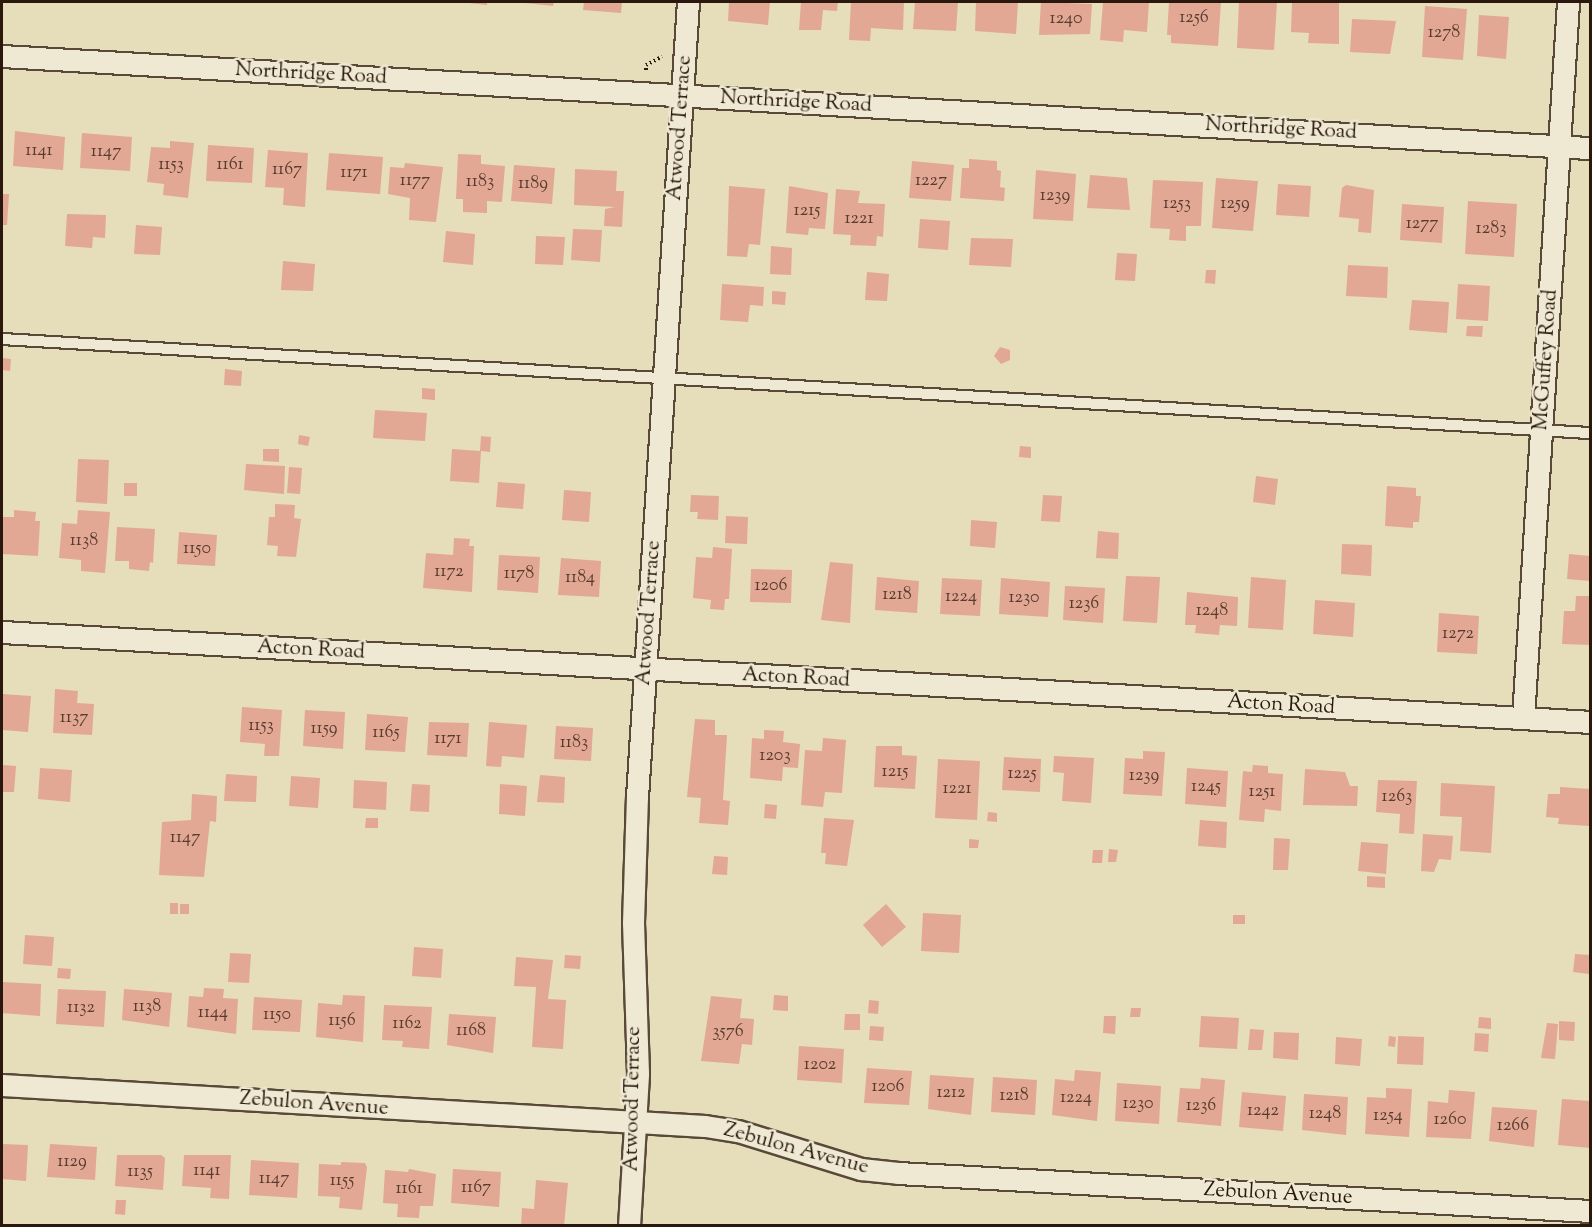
<!DOCTYPE html>
<style>
body{margin:0}
#map{position:relative;width:1592px;height:1227px;overflow:hidden;background:#e6ddbb;font-family:"Sorts Mill Goudy",serif}
div>[style]{position:absolute}
[style*='--x']{left:calc(var(--x)*1px);top:calc(var(--y)*1px);width:calc(var(--w)*1px);rotate:calc(var(--a)*1deg)}
.building>*{inset:0;background:#e2a894}
.path>*{height:4px;margin-top:-2px;transform-origin:0;background:repeating-linear-gradient(90deg,#2a180d 0 1.5px,transparent 0 4.5px)}
.roads{filter:drop-shadow(2px 0 #594938) drop-shadow(-2px 0 #594938) drop-shadow(0 2px #594938) drop-shadow(0 -2px #594938)}
.lane>*{height:10px;margin:-5px;padding:0 5px;transform-origin:5px;border-radius:5px;background:#efe9d3}
.street>*{height:21px;margin:-10.5px;padding:0 10.5px;transform-origin:10.5px;border-radius:10.5px;background:#efe9d3}
span{translate:-50% -50%;white-space:nowrap;text-align:center;line-height:1.15;-webkit-text-stroke:5px #efe9d3;paint-order:stroke}
.number-label{font-size:18px;color:#583c2f}
.number-label span{-webkit-text-stroke-width:0}
.street-label{font-size:21px;color:#2a180d}
.frame{position:absolute;inset:0;border:3px solid #2a180d;pointer-events:none}
</style>
<div id="map">
<div class="building">
<i style="clip-path:polygon(460px 2px,487px 2px,487px 5px)"></i>
<i style="clip-path:polygon(516px 2px,554px 2px,553px 6px)"></i>
<i style="clip-path:polygon(584px 2px,622px 2px,621px 13px,583px 10px)"></i>
<i style="clip-path:polygon(729px 2px,770px 2px,768px 25px,728px 21px)"></i>
<i style="clip-path:polygon(801px 2px,838px 2px,837px 11px,823px 10px,821px 30px,799px 30px)"></i>
<i style="clip-path:polygon(851px 2px,904px 2px,903px 30px,871px 28px,870px 41px,849px 40px)"></i>
<i style="clip-path:polygon(915px 2px,958px 2px,956px 31px,913px 29px)"></i>
<i style="clip-path:polygon(976px 2px,1018px 2px,1016px 34px,975px 31px)"></i>
<i style="clip-path:polygon(1041px 2px,1092px 4px,1090px 34px,1039px 35px)"></i>
<i style="clip-path:polygon(1103px 2px,1149px 2px,1147px 32px,1124px 30px,1123px 42px,1100px 40px)"></i>
<i style="clip-path:polygon(1169px 2px,1221px 2px,1218px 46px,1171px 43px,1171px 35px,1167px 35px)"></i>
<i style="clip-path:polygon(1239px 2px,1277px 2px,1274px 50px,1237px 48px)"></i>
<i style="clip-path:polygon(1292px 2px,1339px 2px,1339px 44px,1308px 43px,1309px 33px,1291px 32px)"></i>
<i style="clip-path:polygon(1425px 6px,1467px 9px,1463px 60px,1422px 57px)"></i>
<i style="clip-path:polygon(1479px 15px,1509px 17px,1506px 59px,1477px 56px)"></i>
<i style="clip-path:polygon(1352px 19px,1396px 21px,1390px 54px,1350px 52px)"></i>
<i style="clip-path:polygon(15px 131px,65px 137px,63px 170px,13px 166px)"></i>
<i style="clip-path:polygon(82px 133px,132px 137px,130px 171px,80px 168px)"></i>
<i style="clip-path:polygon(170px 141px,194px 143px,188px 198px,163px 195px,164px 184px,147px 182px,151px 147px,170px 148px)"></i>
<i style="clip-path:polygon(208px 145px,254px 148px,252px 183px,206px 181px)"></i>
<i style="clip-path:polygon(268px 150px,308px 153px,305px 207px,283px 205px,284px 188px,265px 187px)"></i>
<i style="clip-path:polygon(329px 153px,383px 157px,380px 194px,326px 190px)"></i>
<i style="clip-path:polygon(458px 154px,481px 155px,481px 164px,505px 166px,502px 202px,487px 201px,487px 213px,463px 212px,463px 199px,456px 199px)"></i>
<i style="clip-path:polygon(969px 159px,997px 161px,997px 170px,1001px 171px,1000px 187px,1005px 188px,1004px 201px,960px 198px,962px 168px,969px 168px)"></i>
<i style="clip-path:polygon(912px 161px,954px 165px,951px 201px,909px 198px)"></i>
<i style="clip-path:polygon(405px 163px,443px 167px,436px 222px,409px 220px,410px 198px,388px 194px,390px 167px,404px 168px)"></i>
<i style="clip-path:polygon(514px 165px,555px 168px,552px 204px,511px 201px)"></i>
<i style="clip-path:polygon(575px 169px,617px 171px,616px 191px,624px 191px,622px 227px,604px 226px,605px 209px,615px 207px,574px 205px)"></i>
<i style="clip-path:polygon(1036px 170px,1076px 174px,1073px 221px,1033px 219px)"></i>
<i style="clip-path:polygon(1090px 175px,1127px 178px,1130px 210px,1087px 208px)"></i>
<i style="clip-path:polygon(1216px 178px,1258px 181px,1253px 231px,1212px 228px)"></i>
<i style="clip-path:polygon(1153px 180px,1203px 182px,1201px 226px,1186px 226px,1186px 241px,1169px 240px,1170px 229px,1150px 228px)"></i>
<i style="clip-path:polygon(1278px 184px,1311px 186px,1309px 217px,1276px 215px)"></i>
<i style="clip-path:polygon(1346px 185px,1374px 190px,1371px 233px,1358px 232px,1359px 219px,1339px 217px,1342px 188px)"></i>
<i style="clip-path:polygon(729px 186px,765px 189px,760px 245px,749px 244px,747px 257px,727px 256px)"></i>
<i style="clip-path:polygon(789px 186px,828px 193px,825px 229px,809px 228px,808px 235px,786px 233px)"></i>
<i style="clip-path:polygon(836px 189px,860px 191px,858px 203px,885px 204px,883px 237px,877px 236px,876px 246px,850px 245px,851px 235px,833px 234px)"></i>
<i style="clip-path:polygon(2px 194px,9px 194px,7px 225px,2px 225px)"></i>
<i style="clip-path:polygon(1468px 201px,1517px 204px,1514px 257px,1465px 254px)"></i>
<i style="clip-path:polygon(1402px 204px,1444px 207px,1442px 243px,1400px 240px)"></i>
<i style="clip-path:polygon(67px 214px,106px 215px,105px 238px,93px 237px,92px 248px,65px 246px)"></i>
<i style="clip-path:polygon(920px 219px,950px 221px,948px 250px,918px 248px)"></i>
<i style="clip-path:polygon(136px 225px,162px 227px,160px 255px,134px 254px)"></i>
<i style="clip-path:polygon(573px 229px,602px 230px,600px 262px,571px 260px)"></i>
<i style="clip-path:polygon(446px 231px,475px 234px,473px 265px,443px 262px)"></i>
<i style="clip-path:polygon(536px 236px,565px 237px,563px 265px,535px 264px)"></i>
<i style="clip-path:polygon(971px 238px,1013px 239px,1011px 267px,969px 265px)"></i>
<i style="clip-path:polygon(771px 246px,792px 248px,791px 275px,770px 274px)"></i>
<i style="clip-path:polygon(1117px 253px,1137px 254px,1135px 281px,1115px 280px)"></i>
<i style="clip-path:polygon(283px 261px,315px 264px,313px 291px,281px 290px)"></i>
<i style="clip-path:polygon(1348px 265px,1388px 267px,1387px 298px,1346px 296px)"></i>
<i style="clip-path:polygon(1206px 270px,1216px 270px,1215px 284px,1205px 283px)"></i>
<i style="clip-path:polygon(867px 272px,889px 274px,887px 301px,865px 300px)"></i>
<i style="clip-path:polygon(722px 284px,764px 287px,763px 306px,750px 305px,748px 322px,720px 320px)"></i>
<i style="clip-path:polygon(1458px 284px,1490px 286px,1488px 321px,1456px 319px)"></i>
<i style="clip-path:polygon(772px 291px,786px 292px,785px 305px,772px 304px)"></i>
<i style="clip-path:polygon(1412px 300px,1449px 302px,1447px 333px,1409px 330px)"></i>
<i style="clip-path:polygon(1467px 326px,1483px 326px,1482px 337px,1466px 336px)"></i>
<i style="clip-path:polygon(1000px 347px,1010px 350px,1010px 360px,1001px 364px,994px 356px)"></i>
<i style="clip-path:polygon(2px 358px,11px 359px,10px 371px,2px 370px)"></i>
<i style="clip-path:polygon(225px 369px,242px 371px,241px 386px,224px 385px)"></i>
<i style="clip-path:polygon(422px 388px,435px 389px,435px 400px,422px 399px)"></i>
<i style="clip-path:polygon(375px 410px,427px 413px,425px 441px,373px 438px)"></i>
<i style="clip-path:polygon(299px 435px,310px 437px,308px 446px,298px 444px)"></i>
<i style="clip-path:polygon(481px 436px,491px 437px,490px 452px,481px 451px,479px 483px,450px 481px,452px 449px,480px 451px)"></i>
<i style="clip-path:polygon(1020px 446px,1031px 447px,1031px 458px,1019px 457px)"></i>
<i style="clip-path:polygon(263px 449px,279px 449px,279px 462px,263px 461px)"></i>
<i style="clip-path:polygon(78px 459px,109px 460px,107px 504px,76px 502px)"></i>
<i style="clip-path:polygon(246px 464px,285px 466px,284px 494px,244px 490px)"></i>
<i style="clip-path:polygon(289px 467px,302px 468px,300px 494px,287px 493px)"></i>
<i style="clip-path:polygon(1256px 476px,1278px 479px,1275px 505px,1253px 502px)"></i>
<i style="clip-path:polygon(498px 482px,525px 484px,523px 509px,496px 507px)"></i>
<i style="clip-path:polygon(124px 483px,137px 483px,137px 496px,124px 496px)"></i>
<i style="clip-path:polygon(1387px 486px,1416px 488px,1416px 496px,1421px 496px,1419px 522px,1413px 522px,1413px 528px,1385px 526px)"></i>
<i style="clip-path:polygon(564px 490px,591px 492px,589px 522px,562px 520px)"></i>
<i style="clip-path:polygon(691px 495px,719px 496px,718px 520px,697px 519px,698px 512px,690px 512px)"></i>
<i style="clip-path:polygon(1043px 495px,1062px 496px,1060px 522px,1041px 521px)"></i>
<i style="clip-path:polygon(275px 504px,295px 505px,294px 518px,301px 519px,296px 557px,277px 556px,278px 546px,267px 545px,269px 517px,275px 517px)"></i>
<i style="clip-path:polygon(14px 510px,36px 512px,35px 521px,40px 521px,38px 556px,2px 554px,2px 517px,14px 517px)"></i>
<i style="clip-path:polygon(78px 510px,110px 512px,105px 573px,81px 571px,81px 560px,59px 558px,62px 523px,77px 524px)"></i>
<i style="clip-path:polygon(726px 516px,748px 517px,747px 544px,725px 543px)"></i>
<i style="clip-path:polygon(971px 520px,997px 522px,995px 548px,970px 546px)"></i>
<i style="clip-path:polygon(117px 527px,155px 529px,153px 563px,150px 562px,149px 571px,129px 569px,129px 561px,115px 561px)"></i>
<i style="clip-path:polygon(1098px 531px,1119px 533px,1118px 559px,1096px 558px)"></i>
<i style="clip-path:polygon(179px 532px,217px 535px,215px 566px,177px 564px)"></i>
<i style="clip-path:polygon(454px 538px,470px 539px,469px 546px,474px 546px,472px 592px,423px 588px,426px 553px,453px 555px)"></i>
<i style="clip-path:polygon(1342px 544px,1372px 545px,1371px 576px,1341px 574px)"></i>
<i style="clip-path:polygon(713px 547px,732px 549px,729px 599px,725px 599px,724px 610px,710px 609px,711px 600px,693px 598px,696px 557px,712px 558px)"></i>
<i style="clip-path:polygon(1569px 554px,1590px 556px,1590px 581px,1567px 579px)"></i>
<i style="clip-path:polygon(499px 555px,540px 557px,538px 593px,497px 590px)"></i>
<i style="clip-path:polygon(561px 558px,601px 561px,599px 597px,558px 595px)"></i>
<i style="clip-path:polygon(830px 562px,853px 564px,850px 623px,821px 620px)"></i>
<i style="clip-path:polygon(751px 569px,792px 570px,791px 603px,750px 602px)"></i>
<i style="clip-path:polygon(1126px 576px,1160px 577px,1157px 623px,1123px 621px)"></i>
<i style="clip-path:polygon(877px 577px,919px 581px,917px 613px,875px 610px)"></i>
<i style="clip-path:polygon(1251px 577px,1286px 580px,1283px 630px,1248px 628px)"></i>
<i style="clip-path:polygon(942px 578px,982px 580px,980px 616px,940px 614px)"></i>
<i style="clip-path:polygon(1001px 578px,1050px 582px,1048px 617px,999px 614px)"></i>
<i style="clip-path:polygon(1065px 586px,1105px 588px,1103px 623px,1063px 620px)"></i>
<i style="clip-path:polygon(1187px 592px,1238px 597px,1237px 626px,1220px 625px,1219px 635px,1195px 633px,1196px 625px,1185px 625px)"></i>
<i style="clip-path:polygon(1576px 596px,1590px 596px,1590px 645px,1562px 644px,1564px 611px,1575px 611px)"></i>
<i style="clip-path:polygon(1315px 600px,1355px 603px,1353px 637px,1313px 634px)"></i>
<i style="clip-path:polygon(1439px 613px,1479px 616px,1477px 654px,1437px 652px)"></i>
<i style="clip-path:polygon(55px 689px,78px 691px,77px 703px,94px 704px,92px 735px,53px 733px)"></i>
<i style="clip-path:polygon(2px 694px,31px 696px,28px 732px,2px 730px)"></i>
<i style="clip-path:polygon(242px 707px,282px 710px,279px 756px,264px 756px,265px 744px,240px 742px)"></i>
<i style="clip-path:polygon(305px 710px,345px 712px,343px 749px,303px 746px)"></i>
<i style="clip-path:polygon(367px 714px,408px 717px,405px 752px,365px 750px)"></i>
<i style="clip-path:polygon(695px 719px,715px 720px,715px 735px,727px 735px,723px 800px,730px 801px,728px 825px,699px 823px,701px 798px,687px 797px)"></i>
<i style="clip-path:polygon(429px 722px,469px 723px,467px 757px,427px 755px)"></i>
<i style="clip-path:polygon(489px 722px,527px 725px,524px 758px,502px 756px,501px 767px,486px 766px)"></i>
<i style="clip-path:polygon(556px 726px,593px 728px,591px 761px,554px 759px)"></i>
<i style="clip-path:polygon(764px 730px,784px 731px,783px 742px,800px 744px,798px 768px,783px 767px,782px 781px,750px 778px,752px 738px,764px 739px)"></i>
<i style="clip-path:polygon(823px 738px,846px 740px,842px 793px,825px 792px,823px 807px,801px 805px,805px 750px,822px 751px)"></i>
<i style="clip-path:polygon(876px 746px,902px 746px,902px 755px,917px 756px,915px 789px,874px 787px)"></i>
<i style="clip-path:polygon(1143px 751px,1165px 752px,1162px 796px,1123px 794px,1125px 758px,1143px 759px)"></i>
<i style="clip-path:polygon(1054px 756px,1094px 758px,1091px 803px,1062px 801px,1064px 773px,1053px 772px)"></i>
<i style="clip-path:polygon(1004px 757px,1041px 759px,1040px 792px,1002px 790px)"></i>
<i style="clip-path:polygon(938px 759px,980px 761px,977px 820px,935px 818px)"></i>
<i style="clip-path:polygon(2px 765px,16px 766px,14px 792px,2px 792px)"></i>
<i style="clip-path:polygon(1253px 765px,1268px 766px,1268px 773px,1283px 774px,1281px 811px,1265px 809px,1264px 822px,1239px 820px,1243px 771px,1252px 772px)"></i>
<i style="clip-path:polygon(40px 768px,72px 770px,70px 802px,38px 799px)"></i>
<i style="clip-path:polygon(1187px 768px,1228px 771px,1226px 807px,1185px 804px)"></i>
<i style="clip-path:polygon(1305px 769px,1345px 772px,1350px 786px,1358px 786px,1357px 806px,1303px 805px)"></i>
<i style="clip-path:polygon(226px 774px,257px 776px,256px 802px,224px 801px)"></i>
<i style="clip-path:polygon(540px 775px,565px 777px,564px 803px,537px 802px)"></i>
<i style="clip-path:polygon(291px 776px,320px 778px,318px 808px,289px 806px)"></i>
<i style="clip-path:polygon(354px 780px,387px 782px,386px 810px,353px 808px)"></i>
<i style="clip-path:polygon(1378px 780px,1417px 781px,1414px 834px,1399px 833px,1400px 814px,1376px 812px)"></i>
<i style="clip-path:polygon(1441px 783px,1495px 786px,1491px 853px,1460px 851px,1462px 817px,1440px 816px)"></i>
<i style="clip-path:polygon(412px 784px,430px 785px,429px 812px,410px 811px)"></i>
<i style="clip-path:polygon(500px 784px,527px 786px,525px 816px,499px 814px)"></i>
<i style="clip-path:polygon(1560px 787px,1590px 789px,1590px 826px,1558px 824px,1559px 818px,1546px 817px,1548px 794px,1560px 794px)"></i>
<i style="clip-path:polygon(192px 794px,217px 796px,216px 822px,210px 821px,204px 877px,159px 875px,162px 822px,191px 820px)"></i>
<i style="clip-path:polygon(765px 804px,777px 805px,776px 819px,764px 818px)"></i>
<i style="clip-path:polygon(988px 812px,997px 813px,997px 822px,987px 821px)"></i>
<i style="clip-path:polygon(366px 818px,378px 818px,378px 828px,365px 828px)"></i>
<i style="clip-path:polygon(824px 818px,854px 820px,847px 866px,825px 864px,826px 853px,821px 853px)"></i>
<i style="clip-path:polygon(1200px 820px,1227px 822px,1226px 848px,1198px 846px)"></i>
<i style="clip-path:polygon(1423px 834px,1453px 836px,1451px 860px,1439px 859px,1434px 872px,1421px 871px)"></i>
<i style="clip-path:polygon(1274px 838px,1290px 839px,1288px 870px,1273px 870px)"></i>
<i style="clip-path:polygon(969px 839px,979px 840px,978px 848px,969px 848px)"></i>
<i style="clip-path:polygon(1361px 842px,1388px 844px,1386px 874px,1358px 871px)"></i>
<i style="clip-path:polygon(1109px 849px,1118px 850px,1116px 862px,1108px 862px)"></i>
<i style="clip-path:polygon(1093px 850px,1103px 850px,1102px 863px,1092px 863px)"></i>
<i style="clip-path:polygon(714px 856px,728px 857px,727px 875px,712px 874px)"></i>
<i style="clip-path:polygon(1367px 876px,1385px 877px,1385px 888px,1367px 887px)"></i>
<i style="clip-path:polygon(170px 903px,178px 903px,178px 914px,170px 914px)"></i>
<i style="clip-path:polygon(180px 904px,189px 904px,189px 914px,180px 914px)"></i>
<i style="clip-path:polygon(886px 904px,906px 927px,882px 947px,863px 925px)"></i>
<i style="clip-path:polygon(923px 913px,961px 915px,959px 953px,921px 951px)"></i>
<i style="clip-path:polygon(1233px 915px,1245px 915px,1245px 924px,1233px 924px)"></i>
<i style="clip-path:polygon(25px 935px,54px 937px,52px 966px,23px 964px)"></i>
<i style="clip-path:polygon(414px 947px,443px 949px,441px 978px,412px 976px)"></i>
<i style="clip-path:polygon(230px 953px,251px 954px,249px 983px,228px 982px)"></i>
<i style="clip-path:polygon(1575px 954px,1590px 955px,1589px 974px,1573px 972px)"></i>
<i style="clip-path:polygon(565px 955px,581px 956px,580px 969px,564px 968px)"></i>
<i style="clip-path:polygon(516px 957px,553px 960px,548px 999px,566px 1000px,563px 1049px,532px 1047px,536px 987px,514px 986px)"></i>
<i style="clip-path:polygon(58px 968px,71px 969px,70px 979px,57px 978px)"></i>
<i style="clip-path:polygon(2px 982px,41px 984px,40px 1016px,2px 1013px)"></i>
<i style="clip-path:polygon(204px 988px,224px 989px,223px 998px,238px 999px,236px 1034px,187px 1027px,189px 996px,203px 997px)"></i>
<i style="clip-path:polygon(58px 989px,106px 991px,104px 1027px,56px 1024px)"></i>
<i style="clip-path:polygon(124px 989px,172px 993px,169px 1027px,122px 1020px)"></i>
<i style="clip-path:polygon(343px 995px,365px 996px,363px 1042px,316px 1037px,318px 1003px,342px 1005px)"></i>
<i style="clip-path:polygon(774px 995px,788px 996px,788px 1011px,773px 1010px)"></i>
<i style="clip-path:polygon(711px 996px,742px 999px,740px 1018px,754px 1019px,752px 1045px,742px 1044px,739px 1064px,701px 1061px)"></i>
<i style="clip-path:polygon(254px 997px,302px 1000px,300px 1032px,252px 1030px)"></i>
<i style="clip-path:polygon(869px 1000px,879px 1001px,878px 1014px,868px 1013px)"></i>
<i style="clip-path:polygon(384px 1005px,432px 1007px,429px 1049px,402px 1047px,403px 1041px,382px 1040px)"></i>
<i style="clip-path:polygon(1131px 1008px,1141px 1008px,1140px 1017px,1130px 1017px)"></i>
<i style="clip-path:polygon(449px 1014px,496px 1017px,493px 1053px,447px 1045px)"></i>
<i style="clip-path:polygon(845px 1014px,860px 1014px,860px 1030px,844px 1030px)"></i>
<i style="clip-path:polygon(1104px 1016px,1116px 1016px,1115px 1034px,1103px 1033px)"></i>
<i style="clip-path:polygon(1201px 1016px,1239px 1018px,1237px 1049px,1199px 1047px)"></i>
<i style="clip-path:polygon(1479px 1017px,1491px 1018px,1491px 1029px,1478px 1028px)"></i>
<i style="clip-path:polygon(1559px 1021px,1575px 1022px,1574px 1041px,1559px 1040px)"></i>
<i style="clip-path:polygon(1547px 1023px,1558px 1024px,1555px 1059px,1541px 1058px)"></i>
<i style="clip-path:polygon(870px 1026px,884px 1027px,883px 1041px,869px 1040px)"></i>
<i style="clip-path:polygon(1250px 1029px,1264px 1030px,1262px 1050px,1248px 1050px)"></i>
<i style="clip-path:polygon(1274px 1032px,1299px 1033px,1298px 1060px,1273px 1058px)"></i>
<i style="clip-path:polygon(1475px 1033px,1489px 1034px,1488px 1052px,1474px 1051px)"></i>
<i style="clip-path:polygon(1389px 1036px,1396px 1037px,1395px 1047px,1388px 1046px)"></i>
<i style="clip-path:polygon(1398px 1036px,1424px 1037px,1423px 1065px,1397px 1064px)"></i>
<i style="clip-path:polygon(1336px 1037px,1362px 1039px,1360px 1066px,1335px 1064px)"></i>
<i style="clip-path:polygon(799px 1046px,844px 1049px,842px 1083px,797px 1080px)"></i>
<i style="clip-path:polygon(867px 1068px,912px 1071px,909px 1105px,864px 1103px)"></i>
<i style="clip-path:polygon(1075px 1070px,1101px 1072px,1097px 1121px,1052px 1115px,1055px 1079px,1074px 1081px)"></i>
<i style="clip-path:polygon(930px 1075px,974px 1078px,971px 1115px,928px 1109px)"></i>
<i style="clip-path:polygon(993px 1077px,1037px 1080px,1035px 1115px,991px 1112px)"></i>
<i style="clip-path:polygon(1201px 1078px,1225px 1080px,1221px 1126px,1177px 1122px,1180px 1088px,1200px 1089px)"></i>
<i style="clip-path:polygon(1117px 1083px,1161px 1086px,1159px 1124px,1115px 1121px)"></i>
<i style="clip-path:polygon(1386px 1088px,1412px 1089px,1409px 1137px,1365px 1134px,1367px 1097px,1386px 1098px)"></i>
<i style="clip-path:polygon(1449px 1090px,1475px 1092px,1471px 1139px,1426px 1137px,1428px 1101px,1448px 1103px)"></i>
<i style="clip-path:polygon(1242px 1092px,1286px 1096px,1283px 1131px,1239px 1127px)"></i>
<i style="clip-path:polygon(1304px 1094px,1348px 1097px,1346px 1135px,1302px 1130px)"></i>
<i style="clip-path:polygon(1562px 1099px,1590px 1101px,1590px 1148px,1558px 1145px)"></i>
<i style="clip-path:polygon(1492px 1107px,1537px 1110px,1534px 1147px,1489px 1141px)"></i>
<i style="clip-path:polygon(2px 1144px,28px 1145px,26px 1181px,2px 1179px)"></i>
<i style="clip-path:polygon(50px 1144px,97px 1147px,95px 1180px,47px 1177px)"></i>
<i style="clip-path:polygon(117px 1155px,161px 1155px,165px 1158px,163px 1190px,115px 1186px)"></i>
<i style="clip-path:polygon(184px 1155px,231px 1155px,229px 1199px,210px 1198px,211px 1188px,182px 1186px)"></i>
<i style="clip-path:polygon(251px 1160px,299px 1163px,297px 1198px,249px 1195px)"></i>
<i style="clip-path:polygon(341px 1162px,365px 1163px,367px 1167px,362px 1210px,339px 1208px,340px 1197px,318px 1196px,319px 1164px,341px 1165px)"></i>
<i style="clip-path:polygon(409px 1169px,436px 1174px,433px 1206px,420px 1206px,419px 1218px,397px 1217px,398px 1204px,383px 1203px,385px 1170px,408px 1172px)"></i>
<i style="clip-path:polygon(453px 1169px,501px 1172px,499px 1207px,451px 1203px)"></i>
<i style="clip-path:polygon(536px 1180px,568px 1183px,564px 1226px,521px 1226px,522px 1208px,534px 1209px)"></i>
<i style="clip-path:polygon(116px 1200px,126px 1200px,125px 1215px,115px 1214px)"></i>
</div>
<div class="path">
<i style="--x:646;--y:70;--w:5;--a:-90"></i>
<i style="--x:646;--y:65;--w:18;--a:-27"></i>
</div>
<div class="roads">
<div class="lane">
<i style="--x:2;--y:339;--w:1591;--a:3.39"></i>
</div>
<div class="street">
<i style="--x:2;--y:56;--w:1591;--a:3.32"></i>
<i style="--x:2;--y:632;--w:1591;--a:3.24"></i>
<i style="--x:1523;--y:718;--w:717;--a:-86.4"></i>
<i style="--x:2;--y:1085;--w:704;--a:3.34"></i>
<i style="--x:705;--y:1126;--w:33;--a:9"></i>
<i style="--x:738;--y:1131;--w:129;--a:17.2"></i>
<i style="--x:861;--y:1169;--w:37;--a:6"></i>
<i style="--x:898;--y:1173;--w:693;--a:3.14"></i>
<i style="--x:629;--y:1226;--w:153;--a:-86.6"></i>
<i style="--x:638;--y:1073;--w:150;--a:-91.9"></i>
<i style="--x:633;--y:923;--w:126;--a:-88.2"></i>
<i style="--x:637;--y:797;--w:797;--a:-86.33"></i>
</div>
</div>
<div class="number-label">
<span style="left:1194px;top:18px">1256</span>
<span style="left:1066px;top:19px">1240</span>
<span style="left:1444px;top:33px">1278</span>
<span style="left:39px;top:151px">1141</span>
<span style="left:106px;top:152px">1147</span>
<span style="left:171px;top:165px">1153</span>
<span style="left:230px;top:165px">1161</span>
<span style="left:287px;top:170px">1167</span>
<span style="left:354px;top:173px">1171</span>
<span style="left:415px;top:181px">1177</span>
<span style="left:931px;top:181px">1227</span>
<span style="left:480px;top:182px">1183</span>
<span style="left:533px;top:184px">1189</span>
<span style="left:1055px;top:196px">1239</span>
<span style="left:1177px;top:204px">1253</span>
<span style="left:1235px;top:204px">1259</span>
<span style="left:807px;top:211px">1215</span>
<span style="left:859px;top:219px">1221</span>
<span style="left:1422px;top:224px">1277</span>
<span style="left:1491px;top:229px">1283</span>
<span style="left:84px;top:541px">1138</span>
<span style="left:197px;top:549px">1150</span>
<span style="left:449px;top:572px">1172</span>
<span style="left:519px;top:574px">1178</span>
<span style="left:580px;top:578px">1184</span>
<span style="left:771px;top:586px">1206</span>
<span style="left:897px;top:595px">1218</span>
<span style="left:961px;top:597px">1224</span>
<span style="left:1024px;top:598px">1230</span>
<span style="left:1084px;top:604px">1236</span>
<span style="left:1212px;top:611px">1248</span>
<span style="left:1458px;top:634px">1272</span>
<span style="left:74px;top:718px">1137</span>
<span style="left:261px;top:726px">1153</span>
<span style="left:324px;top:729px">1159</span>
<span style="left:386px;top:733px">1165</span>
<span style="left:448px;top:739px">1171</span>
<span style="left:574px;top:743px">1183</span>
<span style="left:775px;top:756px">1203</span>
<span style="left:895px;top:772px">1215</span>
<span style="left:1022px;top:774px">1225</span>
<span style="left:1144px;top:776px">1239</span>
<span style="left:1206px;top:787px">1245</span>
<span style="left:957px;top:789px">1221</span>
<span style="left:1262px;top:792px">1251</span>
<span style="left:1397px;top:797px">1263</span>
<span style="left:185px;top:838px">1147</span>
<span style="left:147px;top:1007px">1138</span>
<span style="left:81px;top:1008px">1132</span>
<span style="left:213px;top:1013px">1144</span>
<span style="left:277px;top:1015px">1150</span>
<span style="left:342px;top:1021px">1156</span>
<span style="left:407px;top:1024px">1162</span>
<span style="left:471px;top:1031px">1168</span>
<span style="left:728px;top:1032px">3576</span>
<span style="left:820px;top:1065px">1202</span>
<span style="left:888px;top:1087px">1206</span>
<span style="left:951px;top:1093px">1212</span>
<span style="left:1014px;top:1096px">1218</span>
<span style="left:1076px;top:1098px">1224</span>
<span style="left:1138px;top:1104px">1230</span>
<span style="left:1201px;top:1106px">1236</span>
<span style="left:1263px;top:1111px">1242</span>
<span style="left:1325px;top:1114px">1248</span>
<span style="left:1388px;top:1116px">1254</span>
<span style="left:1450px;top:1120px">1260</span>
<span style="left:1513px;top:1126px">1266</span>
<span style="left:72px;top:1162px">1129</span>
<span style="left:207px;top:1171px">1141</span>
<span style="left:140px;top:1172px">1135</span>
<span style="left:274px;top:1179px">1147</span>
<span style="left:342px;top:1181px">1155</span>
<span style="left:476px;top:1188px">1167</span>
<span style="left:409px;top:1189px">1161</span>
</div>
<div class="street-label">
<span style="left:311px;top:74px;rotate:3deg">Northridge Road</span>
<span style="left:796px;top:102px;rotate:3deg">Northridge Road</span>
<span style="left:680px;top:128px;rotate:-86deg">Atwood Terrace</span>
<span style="left:1281px;top:129px;rotate:3deg">Northridge Road</span>
<span style="left:1546px;top:360px;rotate:-86deg">McGuffey Road</span>
<span style="left:649px;top:613px;rotate:-86deg">Atwood Terrace</span>
<span style="left:311px;top:650px;rotate:3deg">Acton Road</span>
<span style="left:796px;top:678px;rotate:3deg">Acton Road</span>
<span style="left:1281px;top:705px;rotate:3deg">Acton Road</span>
<span style="left:633px;top:1099px;rotate:-89deg">Atwood Terrace</span>
<span style="left:314px;top:1104px;rotate:4deg">Zebulon Avenue</span>
<span style="left:796px;top:1149px;rotate:15deg">Zebulon Avenue</span>
<span style="left:1278px;top:1194px;rotate:3deg">Zebulon Avenue</span>
</div>
<div class="frame"></div>
</div>
